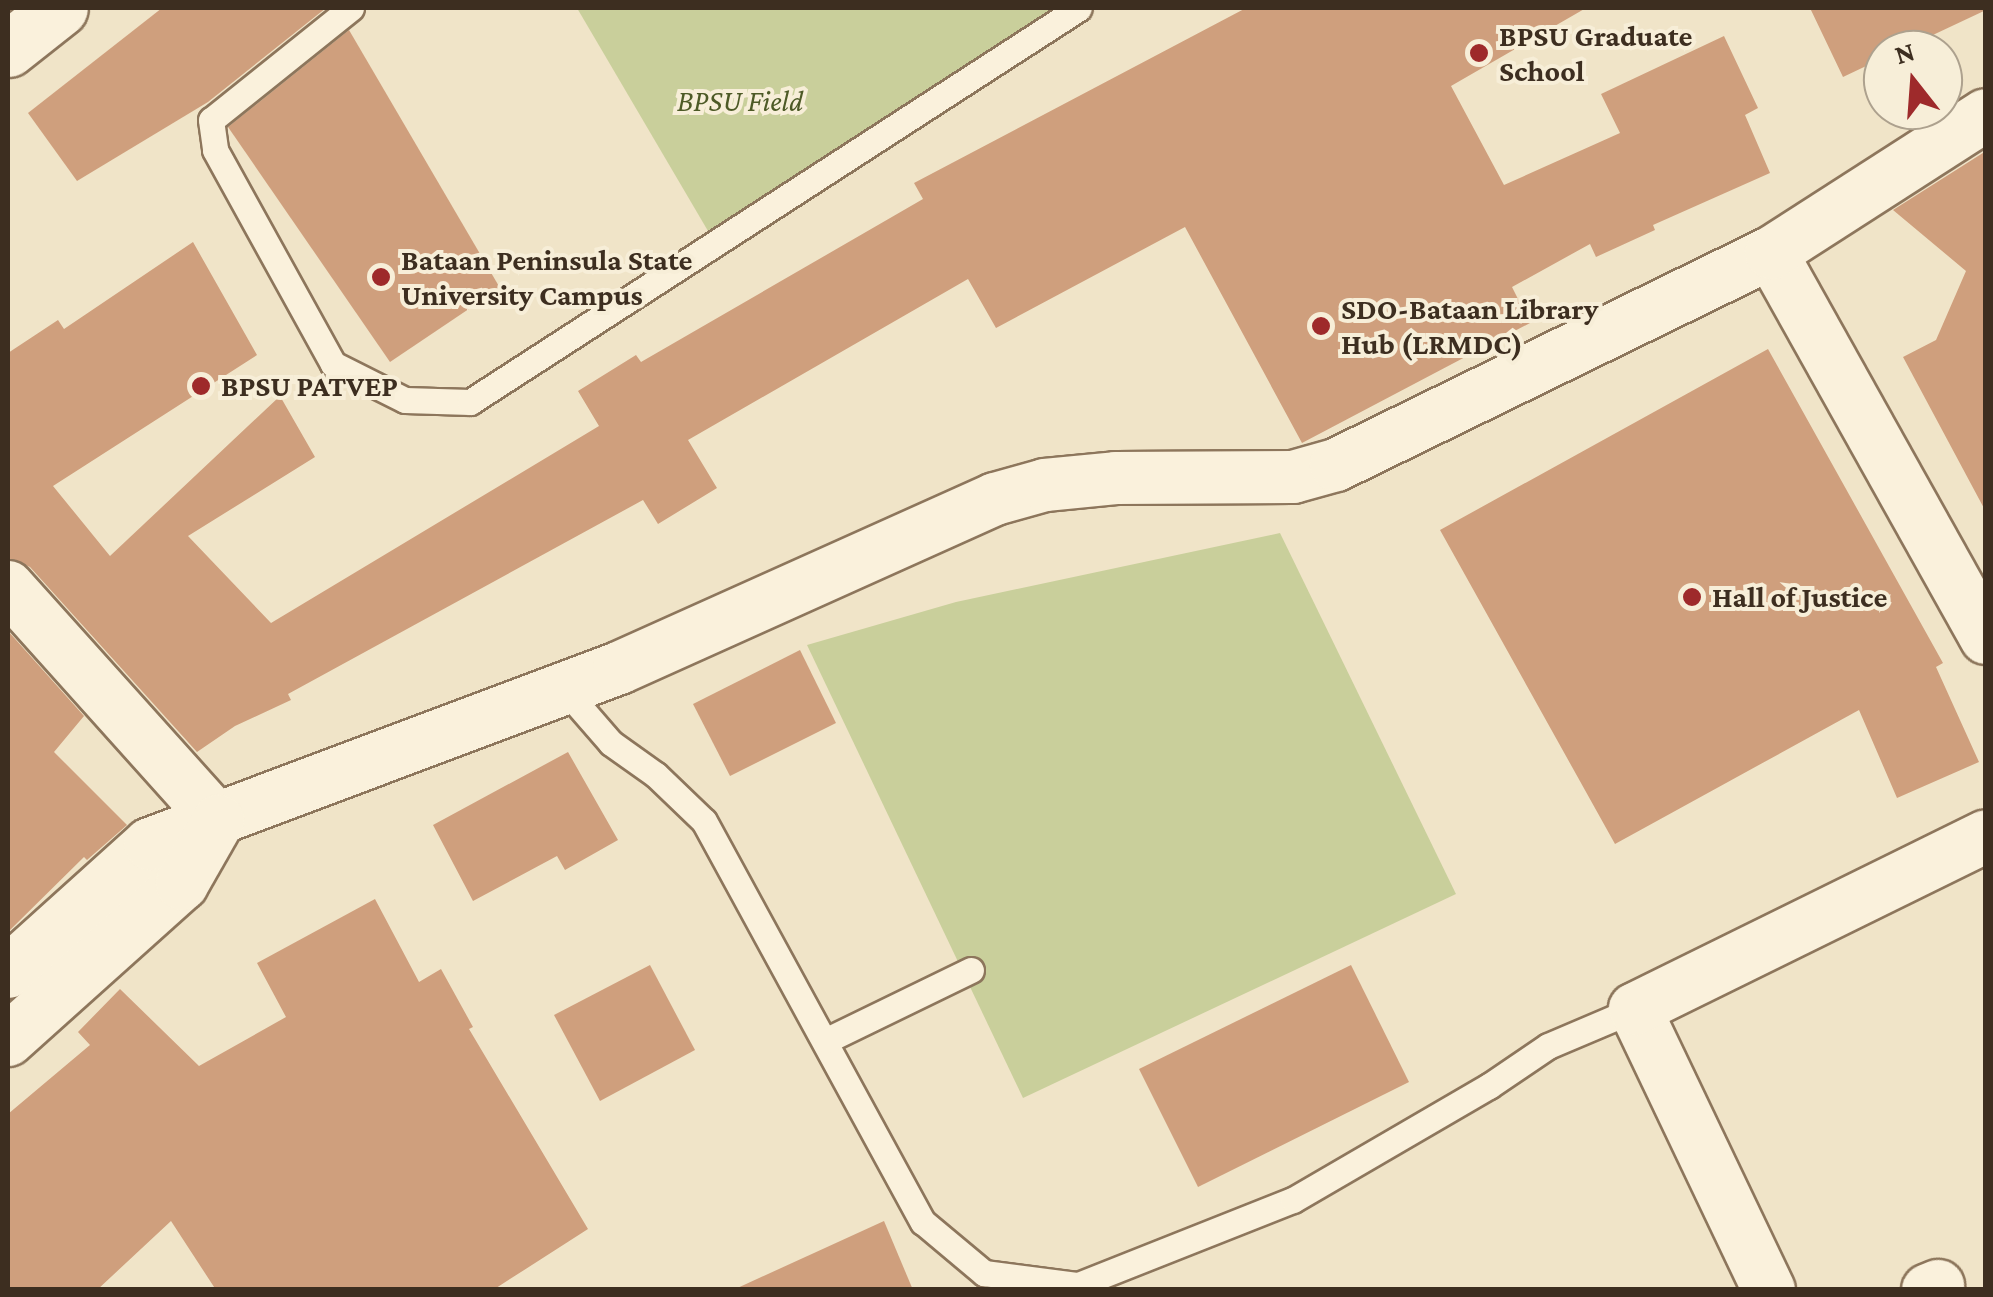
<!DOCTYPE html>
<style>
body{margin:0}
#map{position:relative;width:1993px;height:1297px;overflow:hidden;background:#f0e4c8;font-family:"Crimson Pro",serif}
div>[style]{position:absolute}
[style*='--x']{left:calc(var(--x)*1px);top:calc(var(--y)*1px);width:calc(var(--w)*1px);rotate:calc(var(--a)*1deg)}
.green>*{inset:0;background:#c9cf9b}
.building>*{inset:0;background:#cf9f7d}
.roads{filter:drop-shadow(2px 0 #8d765c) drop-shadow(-2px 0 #8d765c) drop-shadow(0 2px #8d765c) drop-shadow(0 -2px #8d765c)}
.lane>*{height:25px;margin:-12.5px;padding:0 12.5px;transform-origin:12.5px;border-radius:12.5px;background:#faf1dc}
.street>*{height:52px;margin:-26px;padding:0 26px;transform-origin:26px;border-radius:26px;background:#faf1dc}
.secondary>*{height:55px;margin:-27.5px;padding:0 27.5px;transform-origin:27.5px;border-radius:27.5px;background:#faf1dc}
.dots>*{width:28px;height:28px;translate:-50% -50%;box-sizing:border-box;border:5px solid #f7eed8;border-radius:50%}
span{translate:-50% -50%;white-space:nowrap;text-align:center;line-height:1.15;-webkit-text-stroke:8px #f7eed8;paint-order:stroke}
.poi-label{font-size:30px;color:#3d2e20;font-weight:700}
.left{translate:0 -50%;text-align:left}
.park-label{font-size:30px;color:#4d5a26;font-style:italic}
.frame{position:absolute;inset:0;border:10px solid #3d2e20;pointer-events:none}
.north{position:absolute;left:1863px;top:30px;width:100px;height:100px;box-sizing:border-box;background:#f7eed8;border:2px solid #ada18e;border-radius:50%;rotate:343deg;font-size:28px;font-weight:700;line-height:40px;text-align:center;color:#3d2e20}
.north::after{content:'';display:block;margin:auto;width:35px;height:45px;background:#9e2a2b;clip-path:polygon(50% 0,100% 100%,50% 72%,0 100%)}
</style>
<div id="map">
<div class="green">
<i style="clip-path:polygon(577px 8px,1054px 8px,708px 231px)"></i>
<i style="clip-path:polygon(1280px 533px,1456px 894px,1023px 1098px,807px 645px,956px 602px)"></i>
</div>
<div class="building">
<i style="clip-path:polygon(162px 8px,326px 8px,208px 102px,77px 181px,28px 113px)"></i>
<i style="clip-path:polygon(1246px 8px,1586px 8px,1451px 86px,1504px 185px,1620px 133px,1601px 94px,1724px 36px,1758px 108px,1745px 115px,1770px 173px,1653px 225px,1655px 230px,1596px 257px,1590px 244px,1512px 287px,1530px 323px,1302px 443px,1185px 227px,996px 328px,968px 279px,688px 440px,717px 488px,658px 524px,643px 500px,288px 694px,291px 700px,235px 726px,197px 752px,30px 567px,8px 558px,8px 353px,58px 320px,64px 329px,193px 242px,257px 355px,53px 486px,110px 556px,280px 396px,315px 457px,188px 536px,271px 623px,599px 426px,578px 391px,636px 355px,641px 362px,923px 199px,914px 183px)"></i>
<i style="clip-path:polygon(1810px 8px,1986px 8px,1986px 10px,1901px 50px,1883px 50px,1883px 58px,1843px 77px)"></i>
<i style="clip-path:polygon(349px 30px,500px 288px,390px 362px,228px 127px)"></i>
<i style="clip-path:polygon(1986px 151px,1986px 512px,1903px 357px,1936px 340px,1966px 271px,1893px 210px)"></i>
<i style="clip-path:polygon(1768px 349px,1943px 663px,1936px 667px,1979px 762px,1897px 798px,1859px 710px,1615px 844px,1440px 530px)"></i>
<i style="clip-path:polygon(8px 631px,84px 716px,54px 752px,127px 825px,87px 860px,84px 857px,8px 932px)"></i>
<i style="clip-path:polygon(800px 650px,836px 723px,730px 776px,693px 704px)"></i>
<i style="clip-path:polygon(568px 752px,618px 840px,565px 870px,557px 856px,473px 901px,433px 825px)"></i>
<i style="clip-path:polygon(375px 899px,419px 982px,441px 969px,473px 1027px,469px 1029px,588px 1229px,493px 1290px,216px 1290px,171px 1221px,97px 1290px,8px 1290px,8px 1114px,90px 1045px,78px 1032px,120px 989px,199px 1066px,286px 1017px,257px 963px)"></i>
<i style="clip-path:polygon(650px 965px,695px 1050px,600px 1101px,554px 1015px)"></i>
<i style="clip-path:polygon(1351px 965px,1409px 1082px,1198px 1187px,1139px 1069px)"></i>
<i style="clip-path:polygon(884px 1221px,913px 1290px,733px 1290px)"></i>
</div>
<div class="roads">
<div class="lane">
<i style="--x:351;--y:8;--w:179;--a:141.3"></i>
<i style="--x:211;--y:120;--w:30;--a:82"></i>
<i style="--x:215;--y:150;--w:244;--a:61.1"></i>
<i style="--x:333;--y:364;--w:80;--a:26.6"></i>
<i style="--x:405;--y:400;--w:65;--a:1.8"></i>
<i style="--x:470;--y:402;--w:725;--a:-32.9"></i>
<i style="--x:565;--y:690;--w:70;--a:49"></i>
<i style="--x:611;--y:743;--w:55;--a:35.4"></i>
<i style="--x:656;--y:775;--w:66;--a:43.8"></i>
<i style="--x:704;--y:821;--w:457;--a:61.4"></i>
<i style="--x:923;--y:1222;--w:80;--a:39.9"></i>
<i style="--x:984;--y:1273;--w:95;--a:7.3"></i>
<i style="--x:1078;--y:1285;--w:231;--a:-21.6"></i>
<i style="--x:1293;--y:1200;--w:227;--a:-30.2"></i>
<i style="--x:1489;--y:1086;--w:71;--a:-34.1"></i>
<i style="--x:1548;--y:1046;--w:95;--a:-23"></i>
<i style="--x:827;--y:1040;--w:160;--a:-25.9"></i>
</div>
<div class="street">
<i style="--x:1771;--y:253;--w:441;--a:60.8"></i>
<i style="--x:8;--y:587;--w:314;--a:48.1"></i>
<i style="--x:8;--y:972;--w:191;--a:-42"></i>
<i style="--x:150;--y:844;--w:501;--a:-20.57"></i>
<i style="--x:619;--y:668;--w:412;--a:-24.2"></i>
<i style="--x:995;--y:499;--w:52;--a:-15.6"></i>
<i style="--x:1045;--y:485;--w:71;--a:-5.6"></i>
<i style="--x:1116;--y:478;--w:177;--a:-0.3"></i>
<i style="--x:1293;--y:477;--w:45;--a:-15.6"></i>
<i style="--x:1336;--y:465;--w:484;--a:-26"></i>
<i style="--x:1771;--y:253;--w:255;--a:-32.7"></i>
<i style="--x:8;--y:1040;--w:234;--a:-41.9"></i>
<i style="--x:182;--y:884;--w:73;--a:-60.3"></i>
<i style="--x:1769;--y:1290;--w:311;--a:-115.5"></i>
<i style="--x:1635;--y:1009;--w:391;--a:-26.2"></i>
<i style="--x:1928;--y:1290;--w:11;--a:-22"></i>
</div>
<div class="secondary">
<i style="--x:8;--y:49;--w:66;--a:-38.3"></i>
</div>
</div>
<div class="dots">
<i style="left:1479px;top:53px;background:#9e2a2b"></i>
<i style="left:381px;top:277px;background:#9e2a2b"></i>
<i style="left:1321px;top:326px;background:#9e2a2b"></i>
<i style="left:201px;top:386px;background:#9e2a2b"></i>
<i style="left:1692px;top:597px;background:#9e2a2b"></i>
</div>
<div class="poi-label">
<span class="left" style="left:1499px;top:53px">BPSU Graduate<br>School</span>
<span class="left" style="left:401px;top:277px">Bataan Peninsula State<br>University Campus</span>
<span class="left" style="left:1341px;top:326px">SDO-Bataan Library<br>Hub (LRMDC)</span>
<span class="left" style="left:221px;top:386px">BPSU PATVEP</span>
<span class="left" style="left:1712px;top:597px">Hall of Justice</span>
</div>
<div class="park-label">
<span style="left:740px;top:101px">BPSU Field</span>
</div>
<div class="frame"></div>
<div class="north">N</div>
</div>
